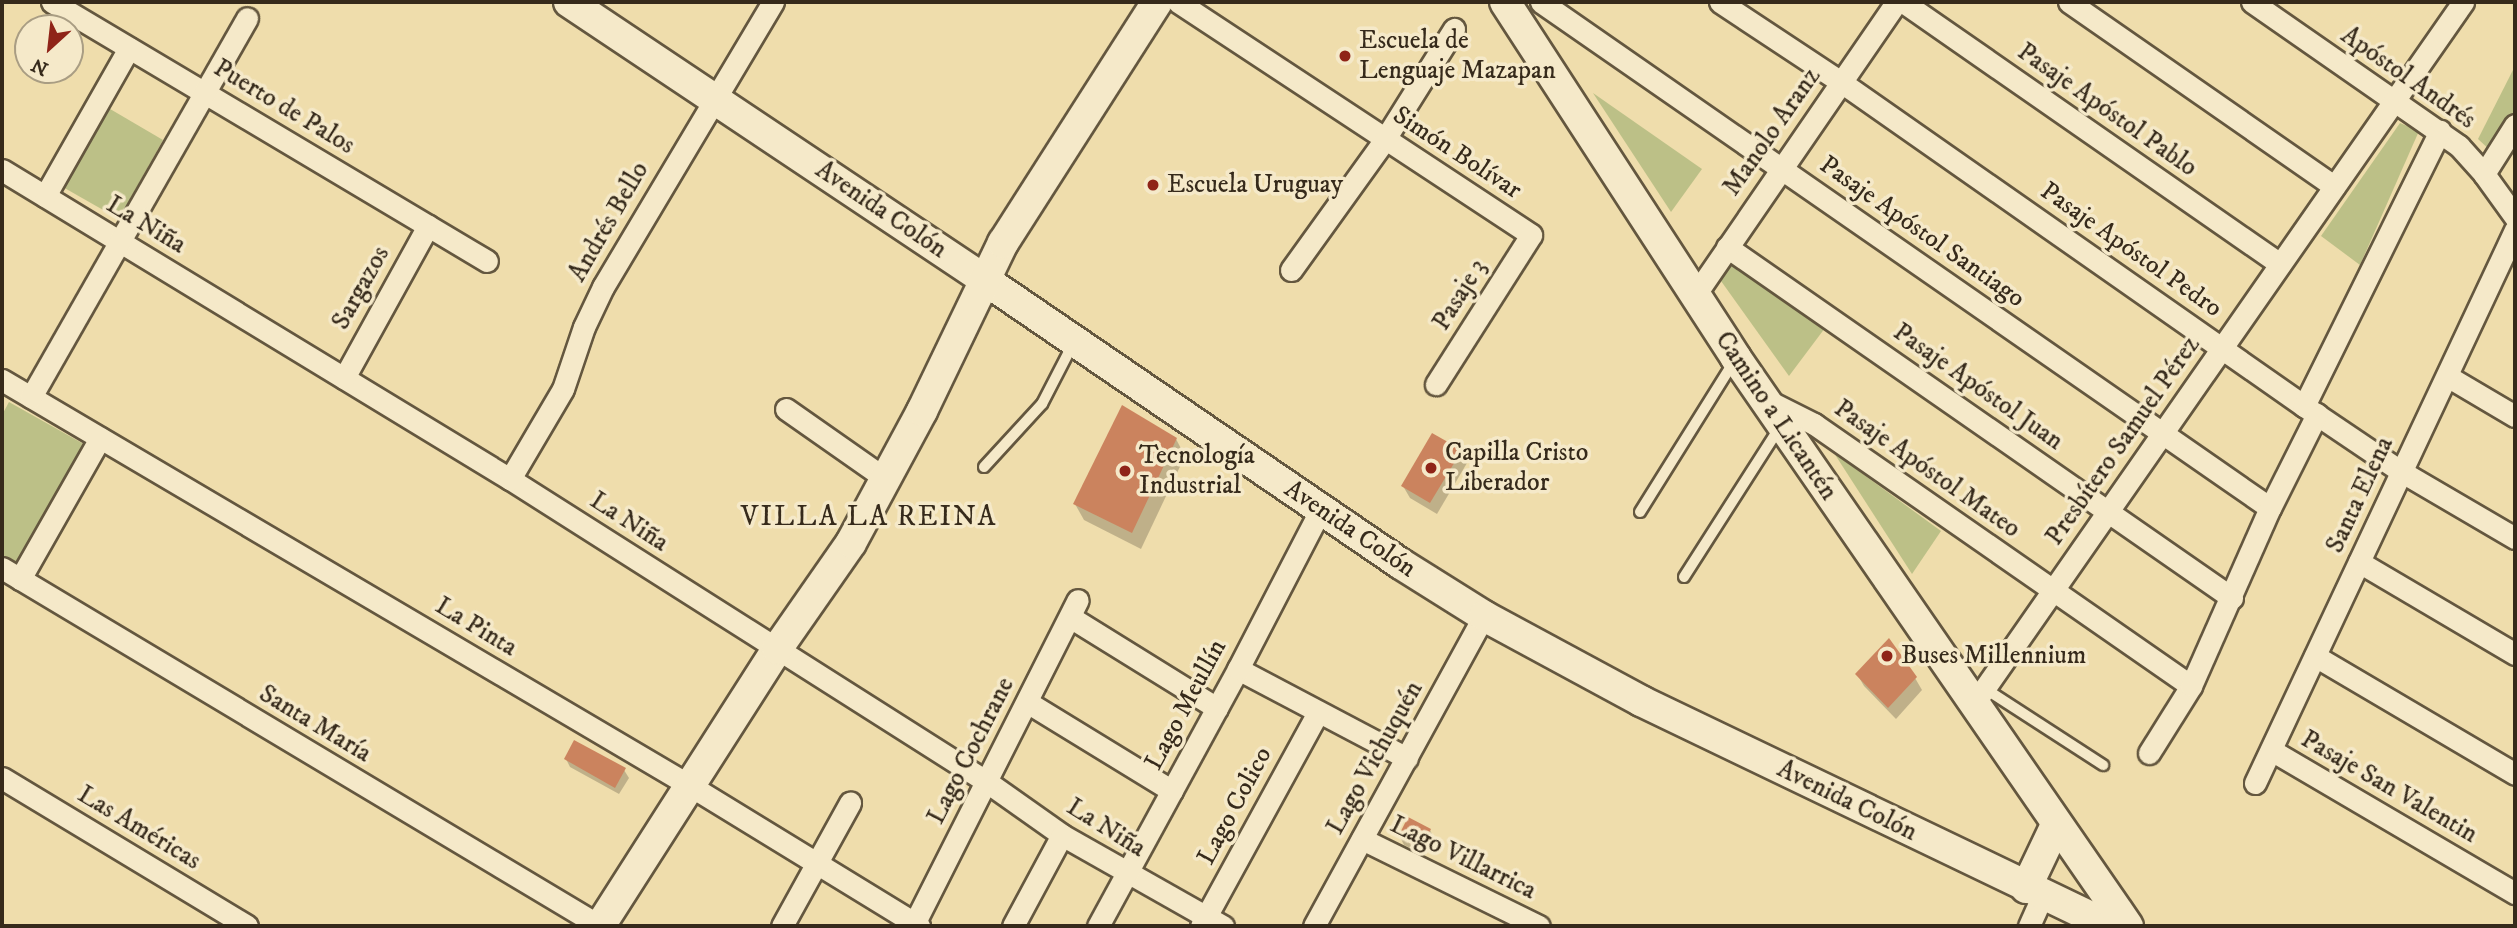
<!DOCTYPE html>
<meta charset="utf-8">
<style>
body{margin:0}
#map{position:relative;width:2517px;height:928px;overflow:hidden;background:#efddac;font-family:"IM FELL DW Pica",serif}
div>[style]{position:absolute}
[style*='--x']{left:calc(var(--x)*1px);top:calc(var(--y)*1px);width:calc(var(--w)*1px);rotate:calc(var(--a)*1deg)}
.green>*{inset:0;background:#bcc087}
.shadow>*{inset:0;background:#0003}
.building>*{inset:0;background:#cb835e}
.roads{filter:drop-shadow(2px 0 #64573f) drop-shadow(-2px 0 #64573f) drop-shadow(0 2px #64573f) drop-shadow(0 -2px #64573f)}
.lane>*{height:10px;margin:-5px;padding:0 5px;transform-origin:5px;border-radius:5px;background:#f5e9c9}
.street>*{height:21px;margin:-10.5px;padding:0 10.5px;transform-origin:10.5px;border-radius:10.5px;background:#f5e9c9}
.secondary>*{height:30px;margin:-15px;padding:0 15px;transform-origin:15px;border-radius:15px;background:#f5e9c9}
.dots>*{width:19px;height:19px;translate:-50% -50%;box-sizing:border-box;border:4px solid #f5e9c9;border-radius:50%}
span{translate:-50% -50%;white-space:nowrap;text-align:center;line-height:1.15;-webkit-text-stroke:7px #f5e9c9;paint-order:stroke}
.poi-label{font-size:26px;color:#362a1b}
.left{translate:0 -50%;text-align:left}
.street-label{font-size:26px;color:#362a1b}
.neighbourhood-label{font-size:28px;color:#362a1b;letter-spacing:2px}
.frame{position:absolute;inset:0;border:4px solid #362a1b;pointer-events:none}
.north{position:absolute;left:14px;top:14px;width:70px;height:70px;box-sizing:border-box;background:#f5e9c9;border:2px solid #a99d83;border-radius:50%;rotate:207deg;font-size:19px;font-weight:700;line-height:28px;text-align:center;color:#362a1b}
.north::after{content:'';display:block;margin:auto;width:24px;height:32px;background:#8f2418;clip-path:polygon(50% 0,100% 100%,50% 72%,0 100%)}
</style>
<div id="map">
<div class="green">
<i style="clip-path:polygon(2515px 66px,2515px 115px,2492px 152px,2478px 139px)"></i>
<i style="clip-path:polygon(1593px 93px,1702px 169px,1671px 212px)"></i>
<i style="clip-path:polygon(105px 106px,163px 140px,119px 219px,61px 186px)"></i>
<i style="clip-path:polygon(2400px 123px,2419px 131px,2360px 265px,2321px 236px)"></i>
<i style="clip-path:polygon(1735px 260px,1825px 328px,1789px 376px,1721px 281px)"></i>
<i style="clip-path:polygon(9px 402px,89px 447px,21px 568px,2px 558px,2px 415px)"></i>
<i style="clip-path:polygon(1834px 453px,1941px 531px,1912px 574px)"></i>
</div>
<div class="shadow">
<i style="clip-path:polygon(1176px 439px,1185px 456px,1141px 549px,1084px 520px,1075px 504px)"></i>
<i style="clip-path:polygon(1460px 451px,1467px 463px,1437px 514px,1410px 498px,1403px 486px)"></i>
<i style="clip-path:polygon(1857px 674px,1915px 678px,1922px 690px,1896px 719px,1864px 686px)"></i>
<i style="clip-path:polygon(566px 759px,624px 770px,629px 778px,619px 794px,570px 767px)"></i>
<i style="clip-path:polygon(1430px 830px,1434px 838px,1425px 855px,1404px 845px,1400px 837px)"></i>
</div>
<div class="building">
<i style="clip-path:polygon(1122px 405px,1177px 438px,1132px 533px,1073px 504px)"></i>
<i style="clip-path:polygon(1432px 433px,1462px 450px,1430px 503px,1401px 486px)"></i>
<i style="clip-path:polygon(1889px 638px,1917px 677px,1888px 708px,1855px 674px)"></i>
<i style="clip-path:polygon(574px 740px,626px 768px,615px 788px,564px 759px)"></i>
<i style="clip-path:polygon(1408px 817px,1431px 829px,1421px 849px,1398px 837px)"></i>
</div>
<div class="roads">
<div class="lane">
<i style="--x:984;--y:467;--w:86;--a:-47.4"></i>
<i style="--x:1042;--y:404;--w:70;--a:-62.7"></i>
<i style="--x:1640;--y:512;--w:179;--a:-58"></i>
<i style="--x:1684;--y:577;--w:178;--a:-57.4"></i>
<i style="--x:1984;--y:688;--w:142;--a:32.9"></i>
</div>
<div class="street">
<i style="--x:52;--y:2;--w:506;--a:30.77"></i>
<i style="--x:1178;--y:2;--w:423;--a:33.4"></i>
<i style="--x:1531;--y:235;--w:177;--a:122.5"></i>
<i style="--x:1541;--y:2;--w:887;--a:34.76"></i>
<i style="--x:1720;--y:2;--w:145;--a:33.5"></i>
<i style="--x:1841;--y:82;--w:565;--a:34.98"></i>
<i style="--x:2304;--y:406;--w:118;--a:34"></i>
<i style="--x:2402;--y:472;--w:131;--a:30.3"></i>
<i style="--x:1903;--y:2;--w:459;--a:34.8"></i>
<i style="--x:2069;--y:2;--w:323;--a:34.8"></i>
<i style="--x:2252;--y:2;--w:252;--a:34.8"></i>
<i style="--x:2459;--y:146;--w:38;--a:48"></i>
<i style="--x:2484;--y:174;--w:53;--a:54.2"></i>
<i style="--x:2;--y:170;--w:595;--a:31.31"></i>
<i style="--x:510;--y:479;--w:565;--a:32.42"></i>
<i style="--x:987;--y:782;--w:92;--a:35.2"></i>
<i style="--x:1062;--y:835;--w:185;--a:29.5"></i>
<i style="--x:2484;--y:174;--w:58;--a:-57.7"></i>
<i style="--x:45;--y:196;--w:170;--a:-60.4"></i>
<i style="--x:1727;--y:247;--w:615;--a:34.8"></i>
<i style="--x:1291;--y:270;--w:161;--a:-54.3"></i>
<i style="--x:1385;--y:139;--w:130;--a:-57.9"></i>
<i style="--x:1695;--y:295;--w:355;--a:-55.5"></i>
<i style="--x:2447;--y:376;--w:79;--a:30.5"></i>
<i style="--x:344;--y:378;--w:174;--a:-61.1"></i>
<i style="--x:2;--y:380;--w:797;--a:30.52"></i>
<i style="--x:689;--y:785;--w:270;--a:31.5"></i>
<i style="--x:31;--y:397;--w:436;--a:-60.3"></i>
<i style="--x:1766;--y:400;--w:54;--a:26.6"></i>
<i style="--x:1814;--y:424;--w:459;--a:34.8"></i>
<i style="--x:2304;--y:406;--w:307;--a:-63.7"></i>
<i style="--x:786;--y:409;--w:122;--a:35"></i>
<i style="--x:510;--y:479;--w:104;--a:-59.5"></i>
<i style="--x:563;--y:389;--w:65;--a:-71.3"></i>
<i style="--x:584;--y:327;--w:44;--a:-64.6"></i>
<i style="--x:603;--y:287;--w:332;--a:-59.2"></i>
<i style="--x:2359;--y:562;--w:181;--a:30.5"></i>
<i style="--x:2;--y:568;--w:697;--a:30.91"></i>
<i style="--x:20;--y:579;--w:162;--a:-60.4"></i>
<i style="--x:1070;--y:617;--w:173;--a:31.8"></i>
<i style="--x:2315;--y:656;--w:232;--a:30.5"></i>
<i style="--x:1238;--y:669;--w:191;--a:27.8"></i>
<i style="--x:1027;--y:702;--w:170;--a:31.5"></i>
<i style="--x:1973;--y:705;--w:857;--a:-55.12"></i>
<i style="--x:2271;--y:750;--w:283;--a:30.4"></i>
<i style="--x:2149;--y:753;--w:79;--a:-57.9"></i>
<i style="--x:2191;--y:686;--w:195;--a:-66.1"></i>
<i style="--x:2270;--y:508;--w:105;--a:-63.4"></i>
<i style="--x:2;--y:778;--w:286;--a:31.1"></i>
<i style="--x:2255;--y:783;--w:611;--a:-64.82"></i>
<i style="--x:1362;--y:839;--w:197;--a:26.2"></i>
<i style="--x:782;--y:926;--w:141;--a:-61.1"></i>
<i style="--x:913;--y:926;--w:365;--a:-63.2"></i>
<i style="--x:1013;--y:926;--w:103;--a:-61.7"></i>
<i style="--x:1098;--y:926;--w:293;--a:-61.4"></i>
<i style="--x:1238;--y:669;--w:180;--a:-62.6"></i>
<i style="--x:1201;--y:926;--w:244;--a:-61.3"></i>
<i style="--x:1314;--y:926;--w:354;--a:-61.3"></i>
<i style="--x:2029;--y:926;--w:34;--a:-66"></i>
</div>
<div class="secondary">
<i style="--x:569;--y:2;--w:500;--a:33.75"></i>
<i style="--x:985;--y:280;--w:504;--a:34.32"></i>
<i style="--x:1401;--y:564;--w:98;--a:32.1"></i>
<i style="--x:1484;--y:616;--w:179;--a:28.4"></i>
<i style="--x:1641;--y:701;--w:520;--a:25.63"></i>
<i style="--x:1505;--y:2;--w:424;--a:57"></i>
<i style="--x:1736;--y:358;--w:690;--a:55.39"></i>
<i style="--x:2026;--y:888;--w:70;--a:-64.5"></i>
<i style="--x:600;--y:926;--w:329;--a:-57.4"></i>
<i style="--x:777;--y:649;--w:129;--a:-55.1"></i>
<i style="--x:851;--y:543;--w:150;--a:-61.7"></i>
<i style="--x:922;--y:411;--w:187;--a:-64.3"></i>
<i style="--x:1003;--y:243;--w:286;--a:-57.4"></i>
</div>
</div>
<div class="dots">
<i style="left:1345px;top:56px;background:#8f2418"></i>
<i style="left:1153px;top:185px;background:#8f2418"></i>
<i style="left:1431px;top:468px;background:#8f2418"></i>
<i style="left:1125px;top:471px;background:#8f2418"></i>
<i style="left:1887px;top:656px;background:#8f2418"></i>
</div>
<div class="poi-label">
<span class="left" style="left:1359px;top:56px">Escuela de<br>Lenguaje Mazapan</span>
<span class="left" style="left:1167px;top:185px">Escuela Uruguay</span>
<span class="left" style="left:1445px;top:468px">Capilla Cristo<br>Liberador</span>
<span class="left" style="left:1139px;top:471px">Tecnología<br>Industrial</span>
<span class="left" style="left:1901px;top:656px">Buses Millennium</span>
</div>
<div class="street-label">
<span style="left:2408px;top:78px;rotate:35deg">Apóstol Andrés</span>
<span style="left:284px;top:107px;rotate:31deg">Puerto de Palos</span>
<span style="left:2107px;top:110px;rotate:35deg">Pasaje Apóstol Pablo</span>
<span style="left:1772px;top:132px;rotate:-55deg">Manolo Aranz</span>
<span style="left:1457px;top:153px;rotate:33deg">Simón Bolívar</span>
<span style="left:881px;top:210px;rotate:34deg">Avenida Colón</span>
<span style="left:609px;top:222px;rotate:-60deg">Andrés Bello</span>
<span style="left:146px;top:225px;rotate:31deg">La Niña</span>
<span style="left:1922px;top:232px;rotate:35deg">Pasaje Apóstol Santiago</span>
<span style="left:2131px;top:250px;rotate:35deg">Pasaje Apóstol Pedro</span>
<span style="left:361px;top:288px;rotate:-61deg">Sargazos</span>
<span style="left:1460px;top:295px;rotate:-58deg">Pasaje 3</span>
<span style="left:1978px;top:387px;rotate:35deg">Pasaje Apóstol Juan</span>
<span style="left:1776px;top:416px;rotate:56deg">Camino a Licantén</span>
<span style="left:2123px;top:441px;rotate:-55deg">Presbítero Samuel Pérez</span>
<span style="left:1927px;top:469px;rotate:35deg">Pasaje Apóstol Mateo</span>
<span style="left:2360px;top:495px;rotate:-65deg">Santa Elena</span>
<span style="left:629px;top:522px;rotate:33deg">La Niña</span>
<span style="left:1350px;top:529px;rotate:34deg">Avenida Colón</span>
<span style="left:476px;top:627px;rotate:31deg">La Pinta</span>
<span style="left:1186px;top:705px;rotate:-62deg">Lago Meullín</span>
<span style="left:315px;top:724px;rotate:31deg">Santa María</span>
<span style="left:971px;top:751px;rotate:-63deg">Lago Cochrane</span>
<span style="left:1375px;top:758px;rotate:-61deg">Lago Vichuquén</span>
<span style="left:2389px;top:787px;rotate:30deg">Pasaje San Valentin</span>
<span style="left:1847px;top:801px;rotate:26deg">Avenida Colón</span>
<span style="left:1235px;top:806px;rotate:-62deg">Lago Colico</span>
<span style="left:139px;top:828px;rotate:31deg">Las Américas</span>
<span style="left:1106px;top:828px;rotate:32deg">La Niña</span>
<span style="left:1463px;top:858px;rotate:26deg">Lago Villarrica</span>
</div>
<div class="neighbourhood-label">
<span style="left:869px;top:517px">VILLA LA REINA</span>
</div>
<div class="frame"></div>
<div class="north">N</div>
</div>
